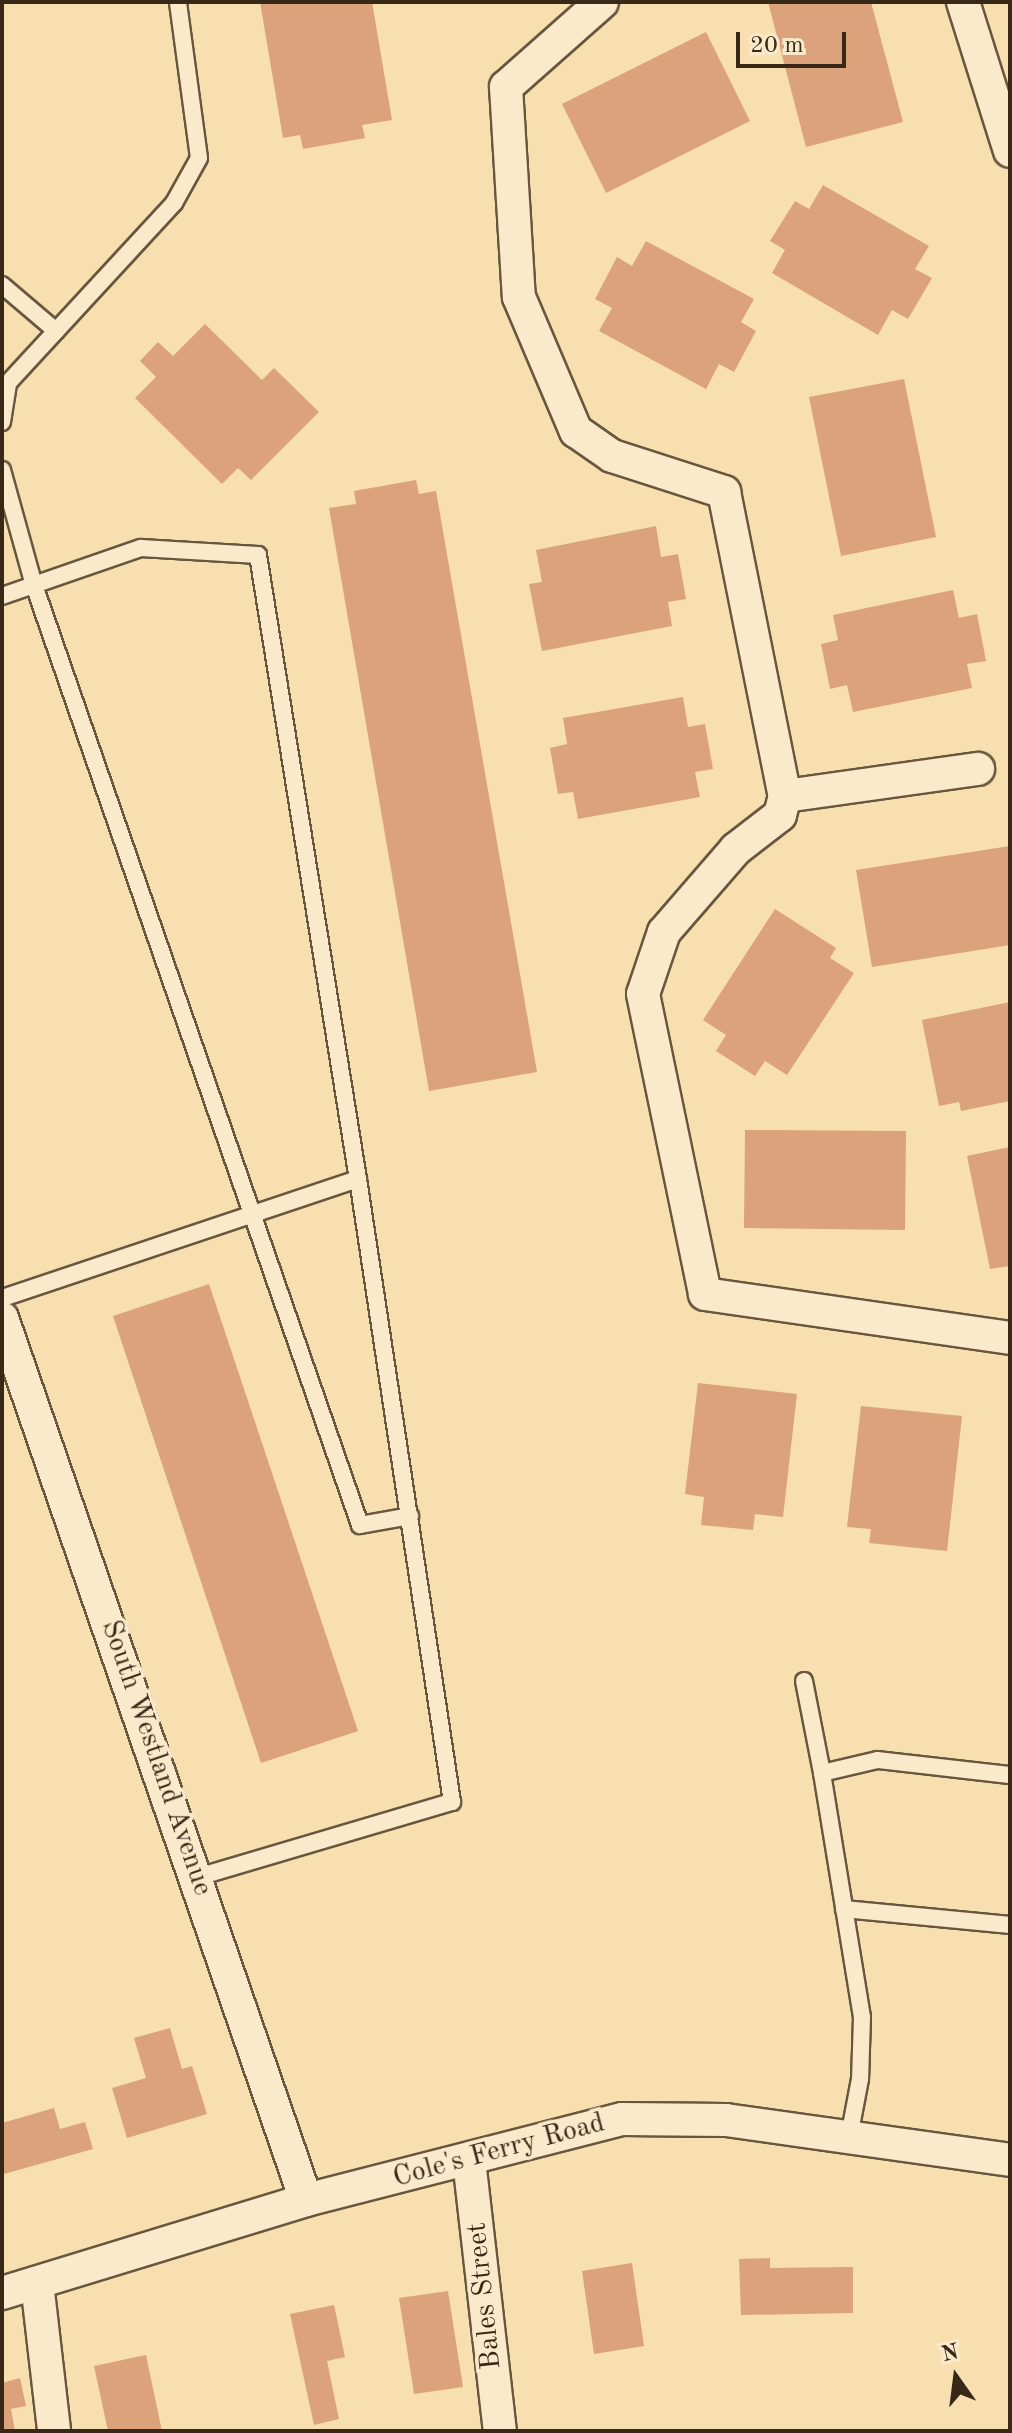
<!DOCTYPE html>
<style>
body{margin:0}
#map{position:relative;width:1012px;height:2433px;overflow:hidden;background:#f7dfaf;font-family:"Old Standard TT",serif}
div>[style]{position:absolute}
[style*='--x']{left:calc(var(--x)*1px);top:calc(var(--y)*1px);width:calc(var(--w)*1px);rotate:calc(var(--a)*1deg)}
.building>*{inset:0;background:#dca27b}
.roads{filter:drop-shadow(2px 0 #68563e) drop-shadow(-2px 0 #68563e) drop-shadow(0 2px #68563e) drop-shadow(0 -2px #68563e)}
.lane>*{height:16px;margin:-8px;padding:0 8px;transform-origin:8px;border-radius:8px;background:#faeacb}
.street>*{height:32px;margin:-16px;padding:0 16px;transform-origin:16px;border-radius:16px;background:#faeacb}
span{translate:-50% -50%;white-space:nowrap;text-align:center;line-height:1.15;-webkit-text-stroke:7px #faeacb;paint-order:stroke}
.street-label{font-size:28px;color:#382818}
.frame{position:absolute;inset:0;border:4px solid #382818;pointer-events:none}
.north{position:absolute;left:916px;top:2337px;width:80px;height:80px;-webkit-text-stroke:6px #faeacb;paint-order:stroke;rotate:346deg;font-size:22px;font-weight:700;line-height:32px;text-align:center;color:#382818}
.north::after{content:'';display:block;margin:auto;width:28px;height:36px;background:#382818;clip-path:polygon(50% 0,100% 100%,50% 72%,0 100%)}
.scale{position:absolute;left:736px;top:32px;width:110px;height:36px;box-sizing:border-box;border:4px solid #382818;border-top:0;padding-left:10px;font-size:24px;line-height:28px;white-space:nowrap;color:#382818;-webkit-text-stroke:6px #faeacb;paint-order:stroke}
</style>
<div id="map">
<div class="building">
<i style="clip-path:polygon(260px 2px,372px 2px,392px 120px,362px 125px,365px 138px,303px 149px,300px 135px,283px 138px)"></i>
<i style="clip-path:polygon(768px 2px,871px 2px,903px 122px,806px 147px)"></i>
<i style="clip-path:polygon(706px 32px,750px 121px,606px 193px,562px 104px)"></i>
<i style="clip-path:polygon(823px 185px,929px 246px,915px 269px,932px 278px,908px 319px,892px 310px,878px 335px,772px 273px,785px 250px,770px 241px,795px 201px,809px 209px)"></i>
<i style="clip-path:polygon(646px 241px,754px 299px,741px 322px,756px 331px,734px 372px,719px 364px,706px 389px,599px 331px,612px 308px,595px 299px,617px 257px,632px 266px)"></i>
<i style="clip-path:polygon(205px 324px,262px 380px,274px 368px,319px 412px,251px 480px,238px 468px,222px 484px,135px 398px,156px 377px,140px 361px,158px 342px,173px 356px)"></i>
<i style="clip-path:polygon(904px 379px,936px 537px,841px 556px,809px 397px)"></i>
<i style="clip-path:polygon(416px 480px,419px 494px,436px 491px,537px 1072px,429px 1091px,329px 508px,356px 504px,354px 491px)"></i>
<i style="clip-path:polygon(656px 526px,661px 557px,678px 554px,686px 599px,668px 602px,672px 626px,542px 651px,529px 584px,542px 582px,536px 550px)"></i>
<i style="clip-path:polygon(953px 590px,959px 618px,977px 614px,986px 661px,967px 664px,972px 688px,853px 712px,847px 685px,830px 689px,821px 644px,838px 640px,833px 615px)"></i>
<i style="clip-path:polygon(683px 697px,688px 727px,705px 724px,713px 769px,695px 772px,700px 797px,578px 819px,573px 792px,558px 794px,550px 748px,567px 744px,563px 718px)"></i>
<i style="clip-path:polygon(1010px 846px,1010px 945px,872px 967px,856px 870px)"></i>
<i style="clip-path:polygon(775px 909px,836px 948px,830px 958px,854px 973px,787px 1075px,765px 1061px,755px 1076px,716px 1051px,726px 1035px,703px 1020px)"></i>
<i style="clip-path:polygon(1010px 1002px,1010px 1101px,961px 1111px,959px 1102px,939px 1106px,922px 1020px)"></i>
<i style="clip-path:polygon(745px 1130px,906px 1131px,905px 1230px,744px 1228px)"></i>
<i style="clip-path:polygon(1010px 1147px,1010px 1266px,990px 1269px,967px 1156px)"></i>
<i style="clip-path:polygon(209px 1284px,358px 1731px,261px 1763px,113px 1316px)"></i>
<i style="clip-path:polygon(698px 1383px,797px 1394px,783px 1517px,755px 1514px,753px 1530px,701px 1525px,704px 1497px,685px 1494px)"></i>
<i style="clip-path:polygon(861px 1406px,962px 1416px,947px 1551px,869px 1543px,871px 1529px,847px 1527px)"></i>
<i style="clip-path:polygon(170px 2028px,182px 2069px,192px 2066px,207px 2114px,127px 2138px,112px 2088px,146px 2078px,134px 2038px)"></i>
<i style="clip-path:polygon(54px 2108px,60px 2129px,85px 2122px,93px 2149px,4px 2174px,2px 2123px)"></i>
<i style="clip-path:polygon(770px 2258px,770px 2268px,853px 2267px,853px 2313px,741px 2315px,739px 2259px)"></i>
<i style="clip-path:polygon(632px 2263px,644px 2346px,594px 2354px,582px 2271px)"></i>
<i style="clip-path:polygon(448px 2291px,463px 2387px,414px 2394px,399px 2298px)"></i>
<i style="clip-path:polygon(334px 2305px,345px 2357px,327px 2361px,339px 2419px,314px 2425px,290px 2314px)"></i>
<i style="clip-path:polygon(146px 2355px,162px 2431px,108px 2431px,94px 2366px)"></i>
<i style="clip-path:polygon(20px 2378px,26px 2406px,11px 2409px,15px 2431px,2px 2431px,2px 2383px)"></i>
</div>
<div class="roads">
<div class="lane">
<i style="--x:2;--y:285;--w:71;--a:40.4"></i>
<i style="--x:2;--y:422;--w:39;--a:-81"></i>
<i style="--x:8;--y:383;--w:245;--a:-47.3"></i>
<i style="--x:174;--y:203;--w:51;--a:-60.9"></i>
<i style="--x:199;--y:158;--w:157;--a:-97.7"></i>
<i style="--x:2;--y:470;--w:119;--a:74.5"></i>
<i style="--x:34;--y:585;--w:995;--a:70.87"></i>
<i style="--x:360;--y:1525;--w:51;--a:-10.2"></i>
<i style="--x:2;--y:596;--w:147;--a:-19.1"></i>
<i style="--x:141;--y:548;--w:117;--a:3.4"></i>
<i style="--x:258;--y:555;--w:632;--a:80.9"></i>
<i style="--x:358;--y:1179;--w:375;--a:161.5"></i>
<i style="--x:804;--y:1681;--w:94;--a:78.9"></i>
<i style="--x:822;--y:1773;--w:57;--a:-13.1"></i>
<i style="--x:878;--y:1760;--w:133;--a:6.5"></i>
<i style="--x:822;--y:1773;--w:247;--a:80.7"></i>
<i style="--x:862;--y:2017;--w:62;--a:91.8"></i>
<i style="--x:860;--y:2079;--w:59;--a:100.7"></i>
<i style="--x:198;--y:1877;--w:265;--a:-16.5"></i>
<i style="--x:452;--y:1802;--w:630;--a:-98.58"></i>
<i style="--x:844;--y:1909;--w:167;--a:5.5"></i>
</div>
<div class="street">
<i style="--x:602;--y:2;--w:128;--a:138.5"></i>
<i style="--x:506;--y:87;--w:210;--a:86.5"></i>
<i style="--x:519;--y:297;--w:146;--a:67"></i>
<i style="--x:576;--y:431;--w:44;--a:34.8"></i>
<i style="--x:612;--y:456;--w:118;--a:17.8"></i>
<i style="--x:724;--y:492;--w:310;--a:78.7"></i>
<i style="--x:785;--y:796;--w:20;--a:105"></i>
<i style="--x:780;--y:815;--w:56;--a:142.3"></i>
<i style="--x:736;--y:849;--w:110;--a:130.9"></i>
<i style="--x:664;--y:932;--w:65;--a:108.7"></i>
<i style="--x:643;--y:994;--w:306;--a:78.3"></i>
<i style="--x:705;--y:1294;--w:308;--a:8.2"></i>
<i style="--x:963;--y:2;--w:156;--a:72.5"></i>
<i style="--x:785;--y:796;--w:195;--a:-8"></i>
<i style="--x:2;--y:1318;--w:933;--a:70.98"></i>
<i style="--x:469;--y:2160;--w:273;--a:83.5"></i>
<i style="--x:37;--y:2283;--w:149;--a:83.4"></i>
<i style="--x:2;--y:2293;--w:318;--a:-17"></i>
<i style="--x:306;--y:2200;--w:326;--a:-14.4"></i>
<i style="--x:622;--y:2119;--w:104;--a:0.6"></i>
<i style="--x:726;--y:2120;--w:287;--a:8"></i>
</div>
</div>
<div class="street-label">
<span style="left:156px;top:1758px;rotate:71deg">South Westland Avenue</span>
<span style="left:499px;top:2151px;rotate:-15deg">Cole's Ferry Road</span>
<span style="left:485px;top:2296px;rotate:-96deg">Bales Street</span>
</div>
<div class="frame"></div>
<div class="north">N</div>
<div class="scale">20 m</div>
</div>
